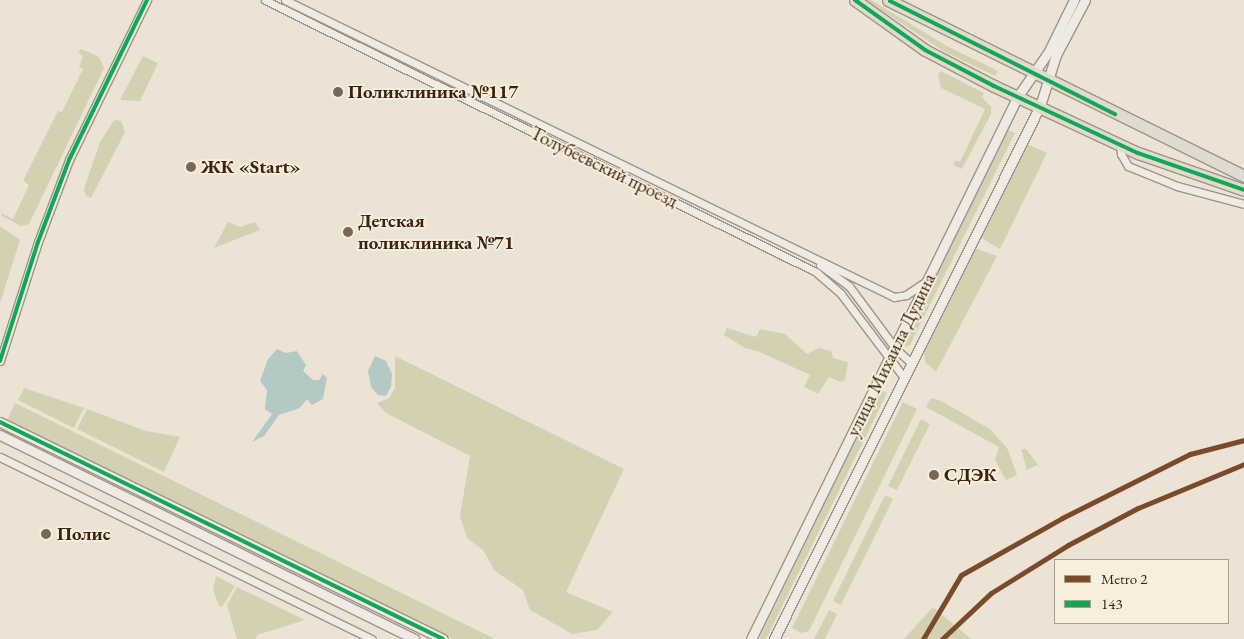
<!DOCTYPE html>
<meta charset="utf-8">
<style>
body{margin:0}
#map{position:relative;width:1244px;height:639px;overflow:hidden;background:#ece3d5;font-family:"EB Garamond",serif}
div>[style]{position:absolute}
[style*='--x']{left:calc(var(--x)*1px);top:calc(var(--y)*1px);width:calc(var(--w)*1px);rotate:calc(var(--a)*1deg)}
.green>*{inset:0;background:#d3d1b2}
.water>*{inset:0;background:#b5c9c4}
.roads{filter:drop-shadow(1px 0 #9d948a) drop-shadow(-1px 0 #9d948a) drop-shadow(0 1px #9d948a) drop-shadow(0 -1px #9d948a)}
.minor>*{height:7px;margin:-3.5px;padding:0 3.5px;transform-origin:3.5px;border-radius:3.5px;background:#efebe3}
.tertiary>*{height:9px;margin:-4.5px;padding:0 4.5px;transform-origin:4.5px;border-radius:4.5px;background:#efebe3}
.primary>*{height:11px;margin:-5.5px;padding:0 5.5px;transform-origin:5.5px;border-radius:5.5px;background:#e2dace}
.bus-1>*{height:4px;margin:-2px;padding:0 2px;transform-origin:2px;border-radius:2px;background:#10a855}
.metro-1>*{height:5px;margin:-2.5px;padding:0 2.5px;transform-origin:2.5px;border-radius:2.5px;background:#7a4b2a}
.dots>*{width:14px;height:14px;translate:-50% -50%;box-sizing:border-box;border:2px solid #f8eede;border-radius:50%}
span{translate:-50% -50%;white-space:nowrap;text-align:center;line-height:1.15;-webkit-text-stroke:4px #f8eede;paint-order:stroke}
.poi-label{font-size:19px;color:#3c2310;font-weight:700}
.left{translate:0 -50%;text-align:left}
.street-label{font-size:19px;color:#3c2310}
.legend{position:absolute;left:1054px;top:559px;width:175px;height:65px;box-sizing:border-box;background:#f8eede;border:1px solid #ad9d8c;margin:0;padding:6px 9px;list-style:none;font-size:15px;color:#3c2310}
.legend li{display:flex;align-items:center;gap:10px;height:25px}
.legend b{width:25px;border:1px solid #ad9d8c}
</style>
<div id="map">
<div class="green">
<i style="clip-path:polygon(866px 0,871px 0,947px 46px,998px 71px,995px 76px,945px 52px)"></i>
<i style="clip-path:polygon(82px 49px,99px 57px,104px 68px,29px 224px,21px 226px,2px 216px,1px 209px,3px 214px,13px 219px,29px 185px,23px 181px,58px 111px,62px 112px,83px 69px,79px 67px,83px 57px,78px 51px)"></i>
<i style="clip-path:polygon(143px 56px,158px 63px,140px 101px,120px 100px)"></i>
<i style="clip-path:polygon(941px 71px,984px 93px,982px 97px,991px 107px,991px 114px,962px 169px,953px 165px,956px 160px,960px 162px,985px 109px,941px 88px,938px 74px)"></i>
<i style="clip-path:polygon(114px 120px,121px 121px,125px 132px,91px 198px,86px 196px,84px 189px,100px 142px)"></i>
<i style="clip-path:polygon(1008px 130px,1015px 133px,910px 345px,905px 347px,903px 341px)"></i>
<i style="clip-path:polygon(1027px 144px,1047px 153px,1000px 249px,980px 237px)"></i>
<i style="clip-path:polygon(228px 222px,240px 227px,255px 222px,260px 230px,214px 248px)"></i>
<i style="clip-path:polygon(0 226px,20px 240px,0 303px)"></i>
<i style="clip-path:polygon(975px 248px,997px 256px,936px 372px,925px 362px,924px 352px)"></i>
<i style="clip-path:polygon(727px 328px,756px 337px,760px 329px,785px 334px,807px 354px,819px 348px,831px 351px,833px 358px,848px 362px,845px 380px,840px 382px,829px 377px,818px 394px,804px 387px,810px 375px,760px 352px,745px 348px,724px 335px)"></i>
<i style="clip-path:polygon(395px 356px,624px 469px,566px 592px,613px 612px,597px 630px,572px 634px,530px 610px,523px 590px,495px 571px,483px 550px,467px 538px,460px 516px,470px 456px,386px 413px,377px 403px,389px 398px,395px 388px)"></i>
<i style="clip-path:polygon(24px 388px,84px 408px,74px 428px,18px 400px)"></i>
<i style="clip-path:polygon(880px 390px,887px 393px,766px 639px,759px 639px)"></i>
<i style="clip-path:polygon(931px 398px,941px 401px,990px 429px,1007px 448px,1017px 475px,1006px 480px,995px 460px,999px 447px,926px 407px)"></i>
<i style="clip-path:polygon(903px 402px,917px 409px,809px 631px,802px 633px,792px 628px)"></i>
<i style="clip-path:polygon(15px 403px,495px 639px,453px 639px,7px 420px)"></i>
<i style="clip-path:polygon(87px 409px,146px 431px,180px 437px,164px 472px,77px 429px)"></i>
<i style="clip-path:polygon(921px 419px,930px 424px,897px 490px,888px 486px)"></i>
<i style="clip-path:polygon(1021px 449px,1026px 449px,1038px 465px,1027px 470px)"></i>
<i style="clip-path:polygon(885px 495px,893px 499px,841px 605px,833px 601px)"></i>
<i style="clip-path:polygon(216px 576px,235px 586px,222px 607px,219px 606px,213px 589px)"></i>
<i style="clip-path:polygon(237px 587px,305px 620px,257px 635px,256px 639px,237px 639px,227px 605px)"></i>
<i style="clip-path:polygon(933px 607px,971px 639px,904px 639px)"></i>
<i style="clip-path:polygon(829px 610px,837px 614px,825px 639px,814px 639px)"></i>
</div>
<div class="water">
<i style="clip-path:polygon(277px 349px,286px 353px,297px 351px,306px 365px,303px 371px,313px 380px,319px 380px,323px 374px,327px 378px,323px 399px,312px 405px,307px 399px,300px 408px,279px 415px,264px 436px,252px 442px,272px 414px,265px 409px,267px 390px,260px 381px,268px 359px)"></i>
<i style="clip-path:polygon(375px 356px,386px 361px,392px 374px,391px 387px,386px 396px,378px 395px,371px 387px,368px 371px)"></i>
</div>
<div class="roads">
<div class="minor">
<i style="--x:265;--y:0;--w:614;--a:26.27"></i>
<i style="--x:816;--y:272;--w:33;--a:41"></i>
<i style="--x:841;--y:294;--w:106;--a:53"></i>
<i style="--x:285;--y:0;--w:678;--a:26"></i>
<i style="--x:894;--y:297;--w:12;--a:-9"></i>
<i style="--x:906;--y:295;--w:25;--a:-34"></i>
<i style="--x:1120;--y:145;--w:9;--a:84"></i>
<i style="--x:1121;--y:154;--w:14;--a:60"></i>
<i style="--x:1128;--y:166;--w:53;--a:22.2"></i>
<i style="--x:1177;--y:186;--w:69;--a:15"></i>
<i style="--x:820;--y:265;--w:36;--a:36"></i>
<i style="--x:849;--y:286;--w:77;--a:53.4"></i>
<i style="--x:895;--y:348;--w:23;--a:43"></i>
<i style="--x:0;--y:361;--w:125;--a:-72.3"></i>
<i style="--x:38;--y:242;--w:88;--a:-69.3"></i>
<i style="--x:69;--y:160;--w:178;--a:-64"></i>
<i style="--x:0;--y:457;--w:414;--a:26.1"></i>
</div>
<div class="tertiary">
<i style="--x:0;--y:422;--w:493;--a:26.1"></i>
<i style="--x:0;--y:435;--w:462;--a:26.2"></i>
<i style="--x:751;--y:639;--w:605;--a:-63.82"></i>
<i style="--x:1018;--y:96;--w:55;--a:-55.4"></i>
<i style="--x:1049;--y:51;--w:57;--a:-63.9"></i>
<i style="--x:774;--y:639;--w:596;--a:-63.48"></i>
<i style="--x:1040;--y:106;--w:53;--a:-72.6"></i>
<i style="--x:1056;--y:55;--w:62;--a:-62.2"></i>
</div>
<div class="primary">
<i style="--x:855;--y:0;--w:86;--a:35.5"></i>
<i style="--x:925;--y:50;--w:78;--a:27.6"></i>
<i style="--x:994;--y:86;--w:159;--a:25"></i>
<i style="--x:1138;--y:153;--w:112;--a:19.2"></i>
<i style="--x:888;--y:0;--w:397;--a:26.3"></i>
</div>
</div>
<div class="bus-1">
<i style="--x:855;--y:0;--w:86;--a:35.5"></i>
<i style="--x:925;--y:50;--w:78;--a:27.6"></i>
<i style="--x:994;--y:86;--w:159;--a:25"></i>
<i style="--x:1138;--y:153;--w:112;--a:19.2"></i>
<i style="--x:890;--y:1;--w:252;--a:26.7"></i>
<i style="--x:0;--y:361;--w:125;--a:-72.3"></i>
<i style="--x:38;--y:242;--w:88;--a:-69.3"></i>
<i style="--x:69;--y:160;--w:178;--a:-64"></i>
<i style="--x:0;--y:422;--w:493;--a:26.1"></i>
</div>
<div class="metro-1">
<i style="--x:923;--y:639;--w:74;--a:-59.3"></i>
<i style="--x:961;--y:575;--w:116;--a:-29.4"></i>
<i style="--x:1062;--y:518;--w:143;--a:-26.6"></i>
<i style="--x:1190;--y:454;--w:56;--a:-14.5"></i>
<i style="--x:942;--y:639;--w:67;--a:-43.2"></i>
<i style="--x:991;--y:593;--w:91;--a:-31.9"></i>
<i style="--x:1068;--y:545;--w:79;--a:-27.9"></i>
<i style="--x:1138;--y:508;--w:115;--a:-22.5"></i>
</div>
<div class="dots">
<i style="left:338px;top:92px;background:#7a6655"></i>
<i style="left:191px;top:167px;background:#7a6655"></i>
<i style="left:348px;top:232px;background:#7a6655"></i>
<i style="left:934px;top:475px;background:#7a6655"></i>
<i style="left:46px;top:534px;background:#7a6655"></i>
</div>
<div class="poi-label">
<span class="left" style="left:348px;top:92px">Поликлиника №117</span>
<span class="left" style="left:201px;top:167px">ЖК «Start»</span>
<span class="left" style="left:358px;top:232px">Детская<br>поликлиника №71</span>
<span class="left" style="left:944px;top:475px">СДЭК</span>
<span class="left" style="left:57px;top:534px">Полис</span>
</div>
<div class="street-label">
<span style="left:604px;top:167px;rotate:26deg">Толубеевский проезд</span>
<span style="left:891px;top:355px;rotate:-64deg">улица Михаила Дудина</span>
</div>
<ul class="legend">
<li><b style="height:6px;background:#7a4b2a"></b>Metro 2</li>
<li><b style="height:6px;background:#10a855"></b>143</li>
</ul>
</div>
